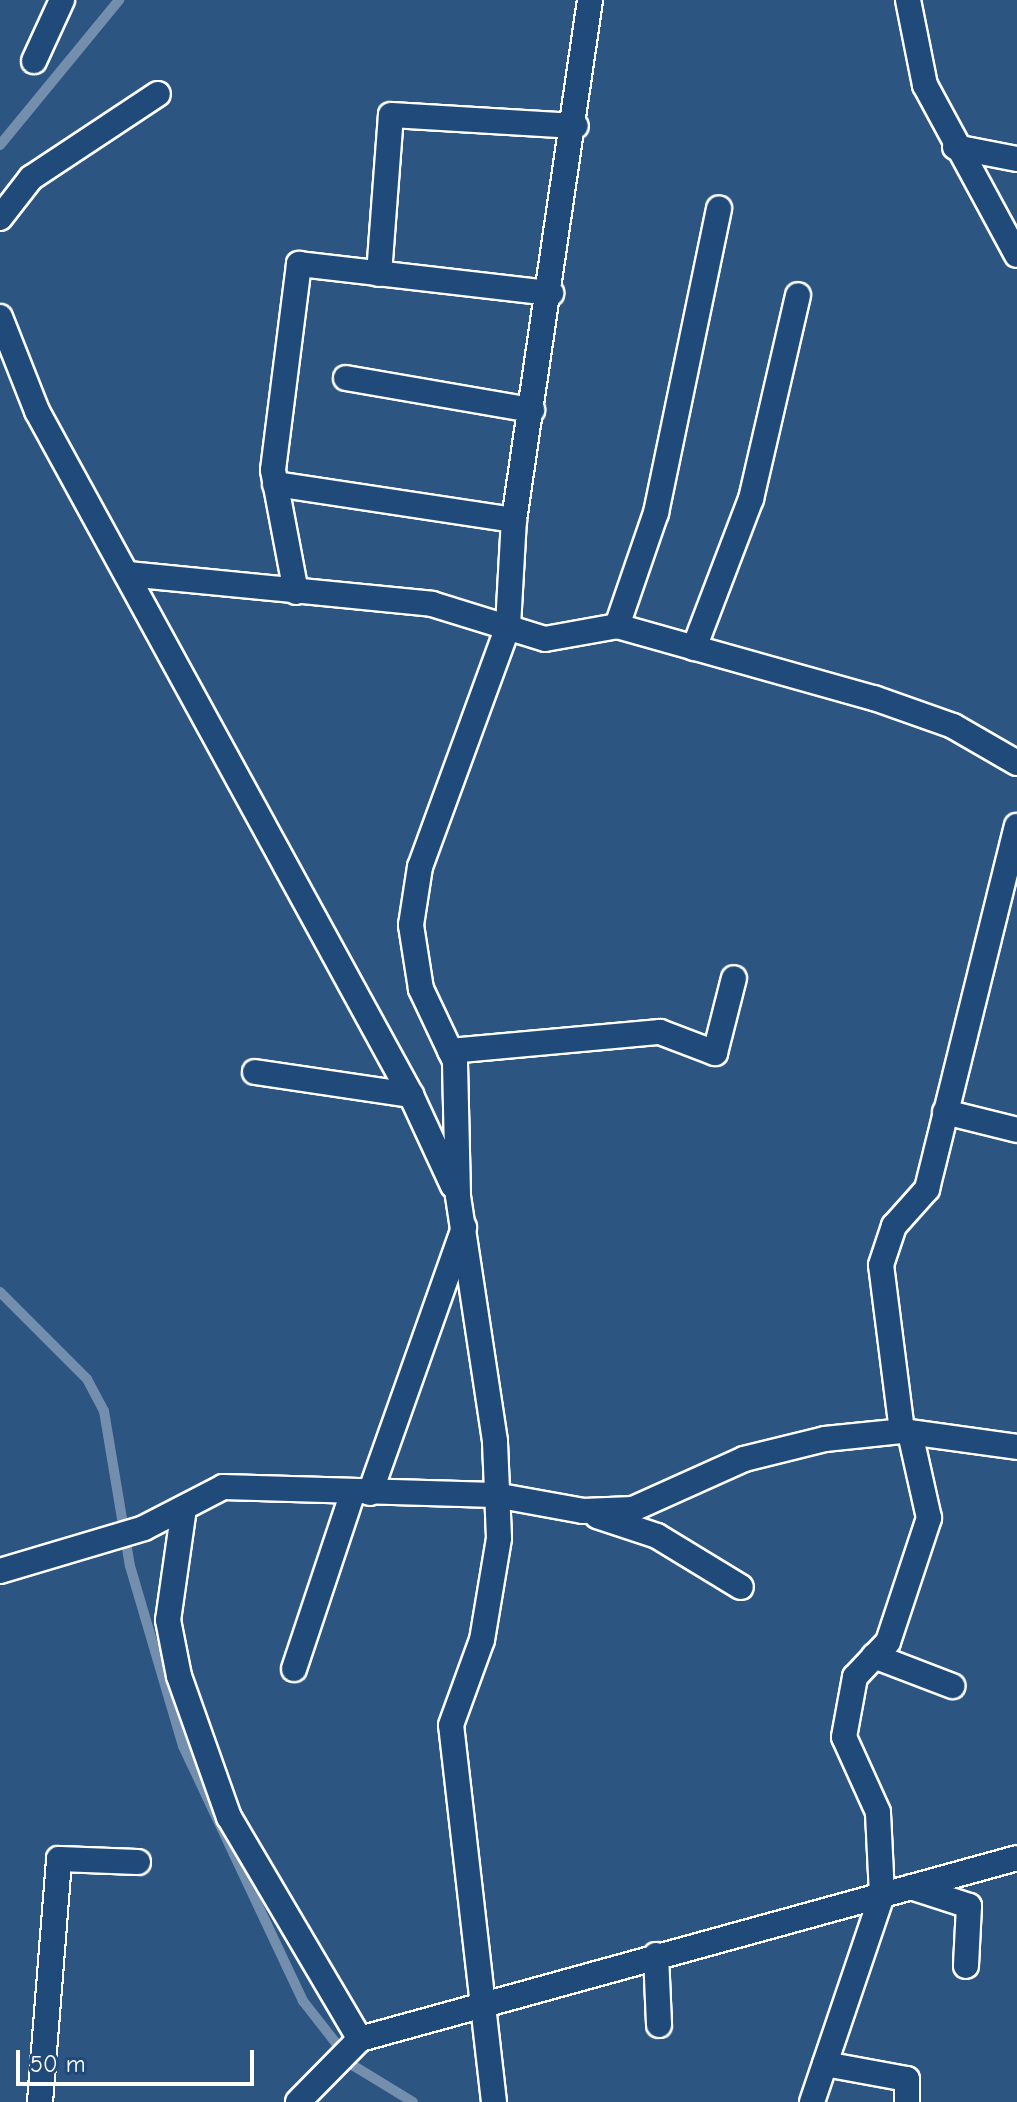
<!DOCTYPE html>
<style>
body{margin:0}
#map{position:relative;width:1017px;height:2102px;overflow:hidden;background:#2c5582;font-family:"Comic Neue",sans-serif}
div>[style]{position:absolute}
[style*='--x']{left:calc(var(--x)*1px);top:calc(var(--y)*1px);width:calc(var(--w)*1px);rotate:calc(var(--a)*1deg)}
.stream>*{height:10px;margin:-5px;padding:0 5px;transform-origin:5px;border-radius:5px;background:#748fad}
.roads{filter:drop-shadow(2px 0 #fff) drop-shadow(-2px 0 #fff) drop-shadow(0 2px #fff) drop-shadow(0 -2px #fff)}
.street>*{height:24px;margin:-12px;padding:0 12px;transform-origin:12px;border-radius:12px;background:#1f4a7a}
span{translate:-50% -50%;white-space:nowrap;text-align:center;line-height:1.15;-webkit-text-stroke:6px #1f4a7a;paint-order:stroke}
.scale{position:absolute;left:16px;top:2050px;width:238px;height:36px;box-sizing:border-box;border:4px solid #fff;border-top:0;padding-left:10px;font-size:24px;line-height:28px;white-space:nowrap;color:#fff;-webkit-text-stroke:6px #1f4a7a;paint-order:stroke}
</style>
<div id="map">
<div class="stream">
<i style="--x:0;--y:145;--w:188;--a:-50.6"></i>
<i style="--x:0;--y:1292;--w:123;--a:45"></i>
<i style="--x:87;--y:1379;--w:36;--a:62"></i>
<i style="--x:104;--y:1411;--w:157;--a:80.5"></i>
<i style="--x:130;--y:1566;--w:188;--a:73.6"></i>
<i style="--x:183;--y:1746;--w:282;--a:64.8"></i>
<i style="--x:303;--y:2001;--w:83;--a:51.9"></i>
<i style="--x:354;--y:2066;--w:69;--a:31.4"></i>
</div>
<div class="roads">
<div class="street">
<i style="--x:908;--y:0;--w:87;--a:78.7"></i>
<i style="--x:925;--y:85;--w:193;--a:61.6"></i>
<i style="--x:34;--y:61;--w:67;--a:-65.3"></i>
<i style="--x:955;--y:147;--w:63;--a:11"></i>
<i style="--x:0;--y:218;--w:51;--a:-52.2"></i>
<i style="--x:31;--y:178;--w:152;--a:-33.5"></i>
<i style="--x:379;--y:274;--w:159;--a:-85.7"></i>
<i style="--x:391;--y:115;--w:185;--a:3.4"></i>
<i style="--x:0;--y:317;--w:101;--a:68.5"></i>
<i style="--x:37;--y:411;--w:780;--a:61.33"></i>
<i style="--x:411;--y:1095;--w:100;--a:65.2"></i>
<i style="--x:346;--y:378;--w:189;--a:9.8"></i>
<i style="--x:275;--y:484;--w:242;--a:8.6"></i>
<i style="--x:128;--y:574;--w:305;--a:5.6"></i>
<i style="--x:432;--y:604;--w:118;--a:17.2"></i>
<i style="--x:545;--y:639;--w:73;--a:-10.2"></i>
<i style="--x:617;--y:626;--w:267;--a:15.7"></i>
<i style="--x:874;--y:698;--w:84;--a:19.5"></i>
<i style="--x:953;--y:726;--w:74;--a:30"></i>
<i style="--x:296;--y:592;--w:124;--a:-100.7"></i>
<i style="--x:273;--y:470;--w:208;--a:-82.8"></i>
<i style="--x:299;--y:264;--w:254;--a:6.6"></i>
<i style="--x:617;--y:626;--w:120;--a:-71"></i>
<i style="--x:656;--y:513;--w:311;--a:-78.3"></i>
<i style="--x:694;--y:648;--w:160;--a:-69.1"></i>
<i style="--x:751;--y:499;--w:209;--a:-77"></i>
<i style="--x:450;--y:1051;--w:211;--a:-5.2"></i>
<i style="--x:660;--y:1032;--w:59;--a:20.9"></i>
<i style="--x:715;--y:1053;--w:77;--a:-75.8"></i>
<i style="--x:255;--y:1072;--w:158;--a:8.4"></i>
<i style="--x:945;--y:1112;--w:74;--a:14"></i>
<i style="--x:902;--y:1431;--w:167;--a:-97.2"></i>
<i style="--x:881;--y:1265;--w:41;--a:-71.6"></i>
<i style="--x:894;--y:1226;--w:50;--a:-48.3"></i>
<i style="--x:927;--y:1189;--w:374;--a:-76.1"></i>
<i style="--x:370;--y:1493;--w:282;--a:-70.5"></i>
<i style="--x:184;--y:1508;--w:113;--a:98.1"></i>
<i style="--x:168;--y:1620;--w:57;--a:78.9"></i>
<i style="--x:179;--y:1676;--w:150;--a:70.5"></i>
<i style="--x:229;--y:1817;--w:258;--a:59.5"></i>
<i style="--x:597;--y:1516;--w:63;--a:18.4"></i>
<i style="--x:657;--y:1536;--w:98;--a:31.3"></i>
<i style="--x:0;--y:1571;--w:150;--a:-16.6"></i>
<i style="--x:144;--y:1528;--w:89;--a:-27.4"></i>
<i style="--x:223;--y:1487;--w:272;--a:1.7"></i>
<i style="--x:495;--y:1495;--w:89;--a:10.3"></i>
<i style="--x:583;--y:1511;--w:50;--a:-2.3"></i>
<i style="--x:633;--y:1509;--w:122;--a:-24.2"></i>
<i style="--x:744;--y:1459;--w:83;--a:-13.9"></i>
<i style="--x:825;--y:1439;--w:77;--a:-5.9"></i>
<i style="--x:902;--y:1431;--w:116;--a:7.9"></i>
<i style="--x:874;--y:1656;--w:84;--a:21"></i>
<i style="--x:294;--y:1669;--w:187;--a:-71.6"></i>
<i style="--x:911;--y:1887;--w:61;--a:18.1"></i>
<i style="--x:969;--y:1906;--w:60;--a:92.9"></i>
<i style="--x:656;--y:1955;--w:70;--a:87.5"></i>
<i style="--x:825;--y:2064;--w:83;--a:10.4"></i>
<i style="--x:907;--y:2079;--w:23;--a:90"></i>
<i style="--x:40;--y:2102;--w:244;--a:-85.5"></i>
<i style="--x:59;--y:1859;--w:79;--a:2.2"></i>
<i style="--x:298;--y:2102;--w:88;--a:-45.5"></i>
<i style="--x:360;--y:2039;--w:681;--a:-15.4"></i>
<i style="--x:494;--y:2102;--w:379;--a:-96.5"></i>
<i style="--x:451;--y:1725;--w:90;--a:-70"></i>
<i style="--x:482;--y:1640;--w:103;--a:-80.5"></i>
<i style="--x:499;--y:1538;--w:97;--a:-92.4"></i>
<i style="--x:495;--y:1441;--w:249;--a:-98.6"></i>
<i style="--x:458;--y:1195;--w:134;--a:-91.3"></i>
<i style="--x:455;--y:1061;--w:80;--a:-115.3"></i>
<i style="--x:421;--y:989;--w:65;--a:-98.9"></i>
<i style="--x:411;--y:925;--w:59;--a:-81.2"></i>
<i style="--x:420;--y:867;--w:257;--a:-69.9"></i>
<i style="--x:508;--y:626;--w:106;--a:-86.8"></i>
<i style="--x:514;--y:520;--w:526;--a:-81.68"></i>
<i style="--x:812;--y:2102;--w:219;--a:-71.3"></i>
<i style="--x:882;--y:1895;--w:83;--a:-92.8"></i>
<i style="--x:878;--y:1812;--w:82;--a:-114.4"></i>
<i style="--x:844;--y:1737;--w:61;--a:-79.6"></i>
<i style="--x:855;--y:1677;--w:48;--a:-46.7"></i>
<i style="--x:888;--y:1642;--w:131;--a:-71.7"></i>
<i style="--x:929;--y:1518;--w:87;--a:-102.6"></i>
</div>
</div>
<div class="scale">50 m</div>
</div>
